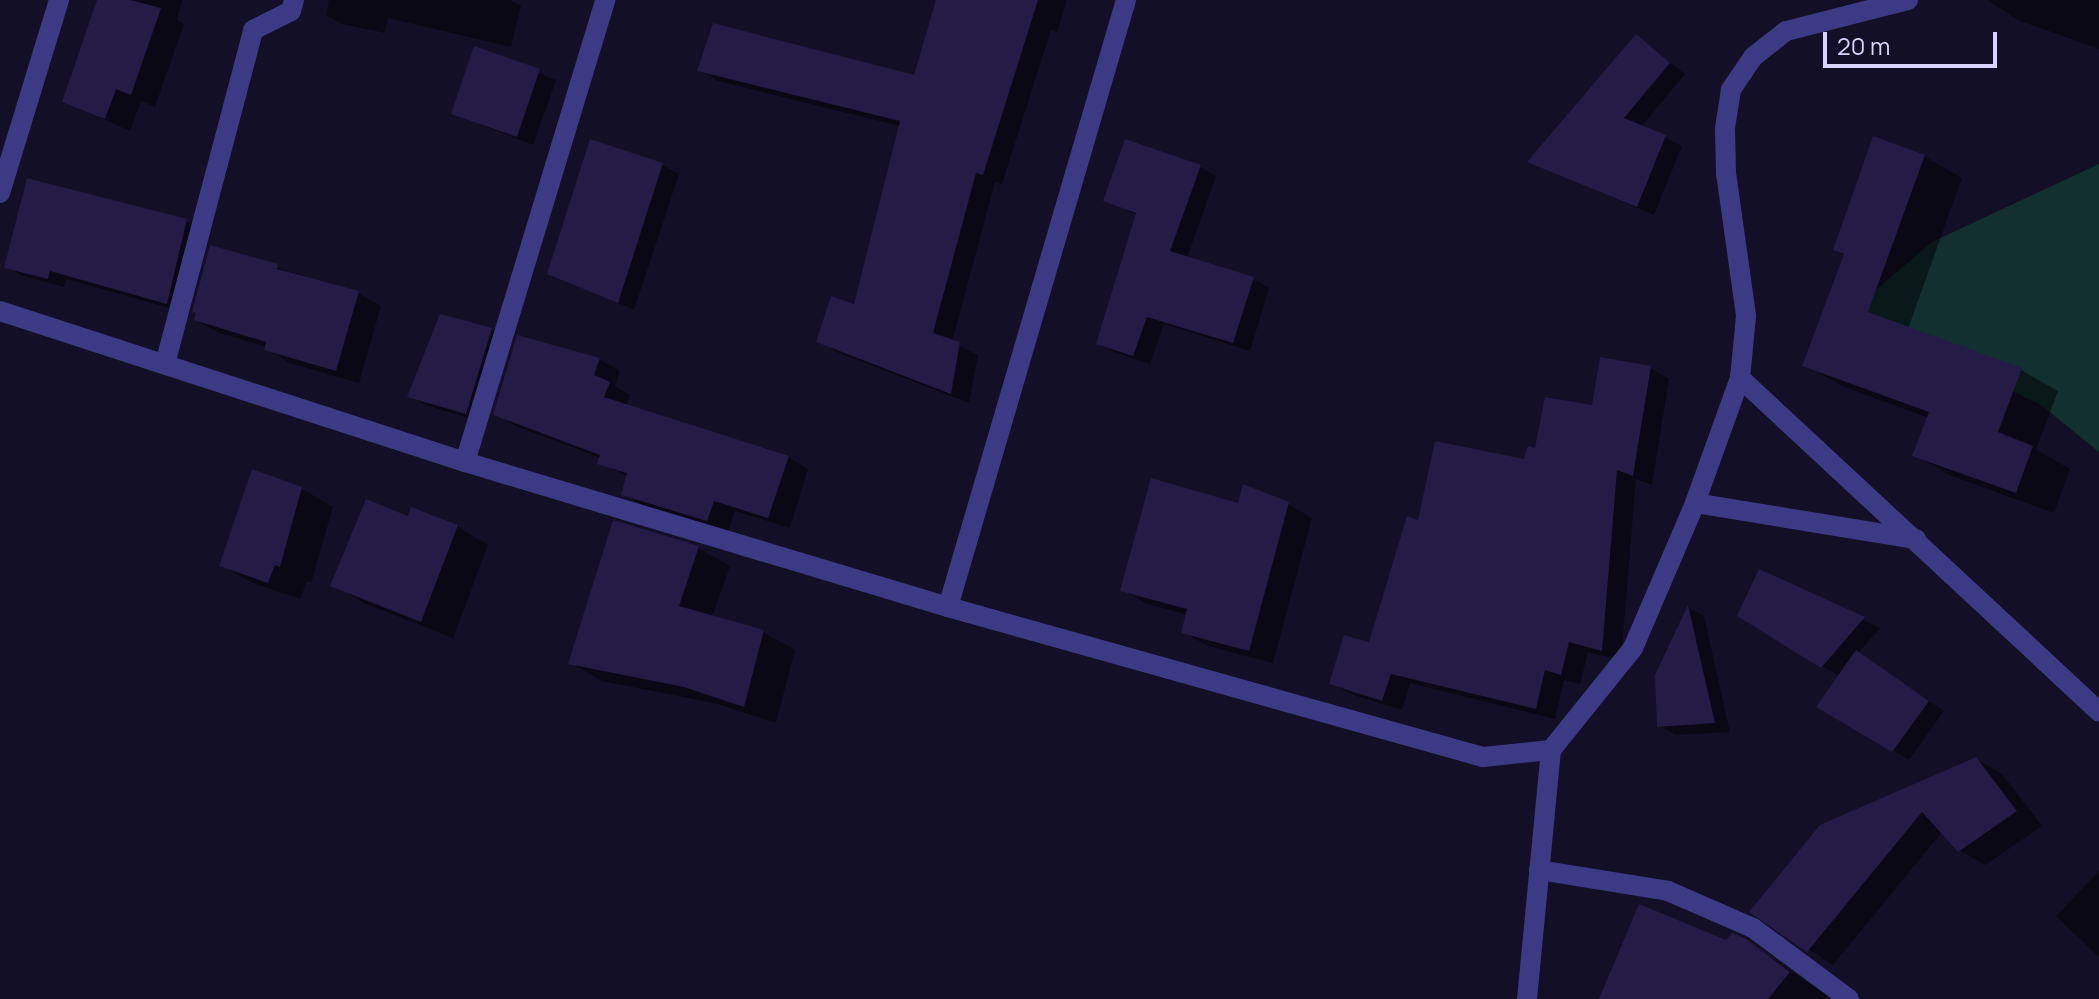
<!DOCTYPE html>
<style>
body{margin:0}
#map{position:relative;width:2099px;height:999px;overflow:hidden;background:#130f26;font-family:Manrope,sans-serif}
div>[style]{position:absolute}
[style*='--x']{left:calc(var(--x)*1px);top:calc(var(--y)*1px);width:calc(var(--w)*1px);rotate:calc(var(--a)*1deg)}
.green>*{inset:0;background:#12302f}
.shadow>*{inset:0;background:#0007}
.building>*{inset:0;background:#241b47}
.minor>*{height:20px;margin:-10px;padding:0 10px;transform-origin:10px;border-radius:10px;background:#3d3a85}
span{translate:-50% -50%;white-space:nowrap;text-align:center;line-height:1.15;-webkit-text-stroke:7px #130f26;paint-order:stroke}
.scale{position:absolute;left:1823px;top:32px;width:174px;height:36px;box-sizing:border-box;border:4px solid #d9d4ff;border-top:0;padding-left:10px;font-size:24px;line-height:28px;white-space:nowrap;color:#d9d4ff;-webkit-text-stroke:6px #130f26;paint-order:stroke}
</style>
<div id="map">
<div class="green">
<i style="clip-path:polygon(2099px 164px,2099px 452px,2041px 405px,1850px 312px,1932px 242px)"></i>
</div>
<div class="shadow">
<i style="clip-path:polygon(98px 0,182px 0,177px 20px,184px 24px,155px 107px,141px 101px,130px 131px,64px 101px)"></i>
<i style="clip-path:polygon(329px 0,510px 0,521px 6px,511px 47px,388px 18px,385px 33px,342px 24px,326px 15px)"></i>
<i style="clip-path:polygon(938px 0,1067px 0,1057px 32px,1051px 30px,1002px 184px,995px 182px,952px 342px,978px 355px,969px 403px,837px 352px,818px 341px,855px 307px,900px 126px,718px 81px,700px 70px,915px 77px)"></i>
<i style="clip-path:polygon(1987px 0,2099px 0,2099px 49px,2018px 20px)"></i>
<i style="clip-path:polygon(1636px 37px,1685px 74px,1641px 127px,1682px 146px,1654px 215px,1530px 162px)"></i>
<i style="clip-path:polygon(476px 48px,556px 80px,533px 145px,453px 114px)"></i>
<i style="clip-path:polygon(1924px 156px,1962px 178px,1908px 329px,2021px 370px,2058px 391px,2036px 450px,2070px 469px,2054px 513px,1952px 476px,1915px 455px,1929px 418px,1842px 386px,1805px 365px,1845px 255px,1835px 250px)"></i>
<i style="clip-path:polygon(662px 165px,679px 174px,634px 310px,550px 273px)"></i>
<i style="clip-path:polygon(1200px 167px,1216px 176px,1187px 258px,1253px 279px,1269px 288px,1250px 351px,1164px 324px,1150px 364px,1114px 352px,1098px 343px,1138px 215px,1106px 200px)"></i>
<i style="clip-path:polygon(186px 221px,202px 230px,184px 312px,66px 279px,64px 287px,23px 276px,6px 267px)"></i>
<i style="clip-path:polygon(211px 247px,358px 293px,381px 306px,359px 383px,289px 363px,267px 347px,220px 333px,196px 320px)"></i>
<i style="clip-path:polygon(491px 330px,507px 339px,482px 422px,425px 405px,409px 396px)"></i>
<i style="clip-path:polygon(599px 359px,620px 371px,615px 386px,630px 395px,626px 406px,788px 457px,808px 469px,790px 528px,735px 511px,728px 532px,644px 506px,623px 494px,628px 477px,600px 463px,601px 458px,516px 426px,495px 414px)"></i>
<i style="clip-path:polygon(1650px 368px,1669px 379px,1652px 485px,1636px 479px,1621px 660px,1588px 652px,1580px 684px,1564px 680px,1555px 719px,1410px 683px,1402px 710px,1350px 694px,1331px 683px,1370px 645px,1419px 522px,1526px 462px)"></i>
<i style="clip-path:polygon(254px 471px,302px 489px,333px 507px,311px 583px,307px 581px,300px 599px,253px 583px,222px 565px)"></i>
<i style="clip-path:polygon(1288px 504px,1312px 518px,1273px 663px,1208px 646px,1183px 632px,1188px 615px,1147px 604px,1123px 590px,1239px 506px)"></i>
<i style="clip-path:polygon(409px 518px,457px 526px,488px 545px,453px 638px,364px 603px,333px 585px)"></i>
<i style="clip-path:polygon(698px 548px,730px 566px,712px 617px,763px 632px,795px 650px,776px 723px,718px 704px,602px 681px,571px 663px)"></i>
<i style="clip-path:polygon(1760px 572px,1880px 628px,1858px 653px,1944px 711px,1909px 760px,1819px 706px,1840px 676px,1822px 666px)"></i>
<i style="clip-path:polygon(1689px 608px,1704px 616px,1730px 732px,1676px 735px,1659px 725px,1657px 675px)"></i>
<i style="clip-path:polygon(1976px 759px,2002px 774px,2042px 826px,1985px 865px,1959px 850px,1942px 832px,1833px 965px,1752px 912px)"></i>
<i style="clip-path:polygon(2099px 871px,2099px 957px,2056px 916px)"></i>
<i style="clip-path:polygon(1746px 941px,1828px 996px,1826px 999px,1601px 999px,1726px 942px)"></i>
</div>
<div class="building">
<i style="clip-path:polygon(97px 0,130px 0,161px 8px,131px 95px,116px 89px,105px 119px,62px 102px)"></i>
<i style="clip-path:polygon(936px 0,1038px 0,983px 175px,976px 173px,933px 333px,960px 342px,951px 394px,816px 342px,831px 296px,854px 304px,900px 121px,697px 71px,713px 23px,914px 75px)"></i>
<i style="clip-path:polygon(1636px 34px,1670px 63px,1624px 118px,1666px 135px,1637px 207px,1527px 162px)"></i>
<i style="clip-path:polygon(474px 46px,540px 69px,517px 137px,451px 114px)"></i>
<i style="clip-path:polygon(1873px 136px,1925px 155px,1868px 312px,2022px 368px,1998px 432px,2033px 446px,2016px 493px,1912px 456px,1929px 412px,1802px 366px,1844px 254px,1833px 250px)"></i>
<i style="clip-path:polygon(590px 139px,663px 163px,618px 303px,547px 274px)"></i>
<i style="clip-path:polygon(1125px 139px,1201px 165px,1170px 251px,1254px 277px,1233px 343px,1147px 317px,1133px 356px,1096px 344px,1136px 213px,1103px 201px)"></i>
<i style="clip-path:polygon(27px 178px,187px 219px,167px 304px,50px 271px,48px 279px,4px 268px)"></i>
<i style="clip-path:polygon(210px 245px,278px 264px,277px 269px,359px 291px,336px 371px,264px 350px,266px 342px,194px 320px,196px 313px,192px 312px)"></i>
<i style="clip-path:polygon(440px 314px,492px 328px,466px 414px,407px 397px)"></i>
<i style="clip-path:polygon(517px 335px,600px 358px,594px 375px,610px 382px,604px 397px,789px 456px,768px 518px,714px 501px,707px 521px,621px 495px,627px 473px,597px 464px,600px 455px,493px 415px)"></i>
<i style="clip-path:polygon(1600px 357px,1651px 366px,1633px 476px,1617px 470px,1602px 651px,1569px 642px,1561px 675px,1545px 670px,1536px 709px,1391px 674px,1382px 701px,1329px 684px,1344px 635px,1369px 642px,1407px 516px,1418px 520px,1435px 441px,1524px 459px,1528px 446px,1535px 448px,1545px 397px,1592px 405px)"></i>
<i style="clip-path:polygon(252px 469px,302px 487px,280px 567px,275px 565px,268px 583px,219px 566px)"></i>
<i style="clip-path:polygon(1151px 478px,1238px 503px,1243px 484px,1289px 502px,1249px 651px,1181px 633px,1187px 609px,1120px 591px)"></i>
<i style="clip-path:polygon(366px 499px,408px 516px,411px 507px,458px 525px,421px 622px,330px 586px)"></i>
<i style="clip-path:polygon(613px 520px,699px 546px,679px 606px,764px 630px,744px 707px,684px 687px,568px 664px)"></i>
<i style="clip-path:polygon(1759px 569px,1799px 587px,1865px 617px,1821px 668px,1737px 616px)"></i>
<i style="clip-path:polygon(1688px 605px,1715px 723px,1657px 727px,1655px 675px)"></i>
<i style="clip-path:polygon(1856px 650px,1929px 701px,1892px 752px,1816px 707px)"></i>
<i style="clip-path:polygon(1976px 757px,2017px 811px,1958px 852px,1922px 812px,1807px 952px,1749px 912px,1820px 825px)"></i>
<i style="clip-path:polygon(1639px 904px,1726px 940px,1732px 933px,1746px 939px,1790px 972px,1768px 999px,1599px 999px)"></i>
</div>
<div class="minor">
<i style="--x:1908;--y:0;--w:126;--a:165.7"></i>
<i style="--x:1786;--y:31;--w:42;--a:141.8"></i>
<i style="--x:1753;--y:57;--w:40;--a:124"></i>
<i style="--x:1731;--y:90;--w:39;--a:99"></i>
<i style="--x:1725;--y:129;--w:44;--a:88.7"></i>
<i style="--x:1726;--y:173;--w:144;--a:82"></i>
<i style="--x:1746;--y:316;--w:62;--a:95.5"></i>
<i style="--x:1740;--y:378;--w:490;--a:42.9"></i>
<i style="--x:0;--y:193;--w:202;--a:-73"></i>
<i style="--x:0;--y:311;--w:489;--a:18"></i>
<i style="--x:465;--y:462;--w:504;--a:16.71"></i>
<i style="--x:948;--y:607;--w:556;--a:15.66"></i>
<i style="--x:1483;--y:757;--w:68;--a:-5.9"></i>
<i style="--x:1551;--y:750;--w:131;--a:-51.2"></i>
<i style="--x:1633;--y:648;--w:158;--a:-66.8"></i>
<i style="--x:1695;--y:503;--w:133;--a:-70.2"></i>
<i style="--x:165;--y:364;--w:345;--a:-75.2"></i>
<i style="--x:253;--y:30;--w:42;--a:-26.6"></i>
<i style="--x:291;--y:11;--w:11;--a:-75"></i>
<i style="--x:465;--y:462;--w:483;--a:-73.1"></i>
<i style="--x:1695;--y:503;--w:224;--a:9.3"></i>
<i style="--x:948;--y:607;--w:633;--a:-73.66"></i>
<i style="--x:1539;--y:870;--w:131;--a:9.2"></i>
<i style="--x:1668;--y:891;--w:93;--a:23.5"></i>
<i style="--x:1753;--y:928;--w:119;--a:36.5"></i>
<i style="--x:1527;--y:999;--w:250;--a:-84.5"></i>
</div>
<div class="scale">20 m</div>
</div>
